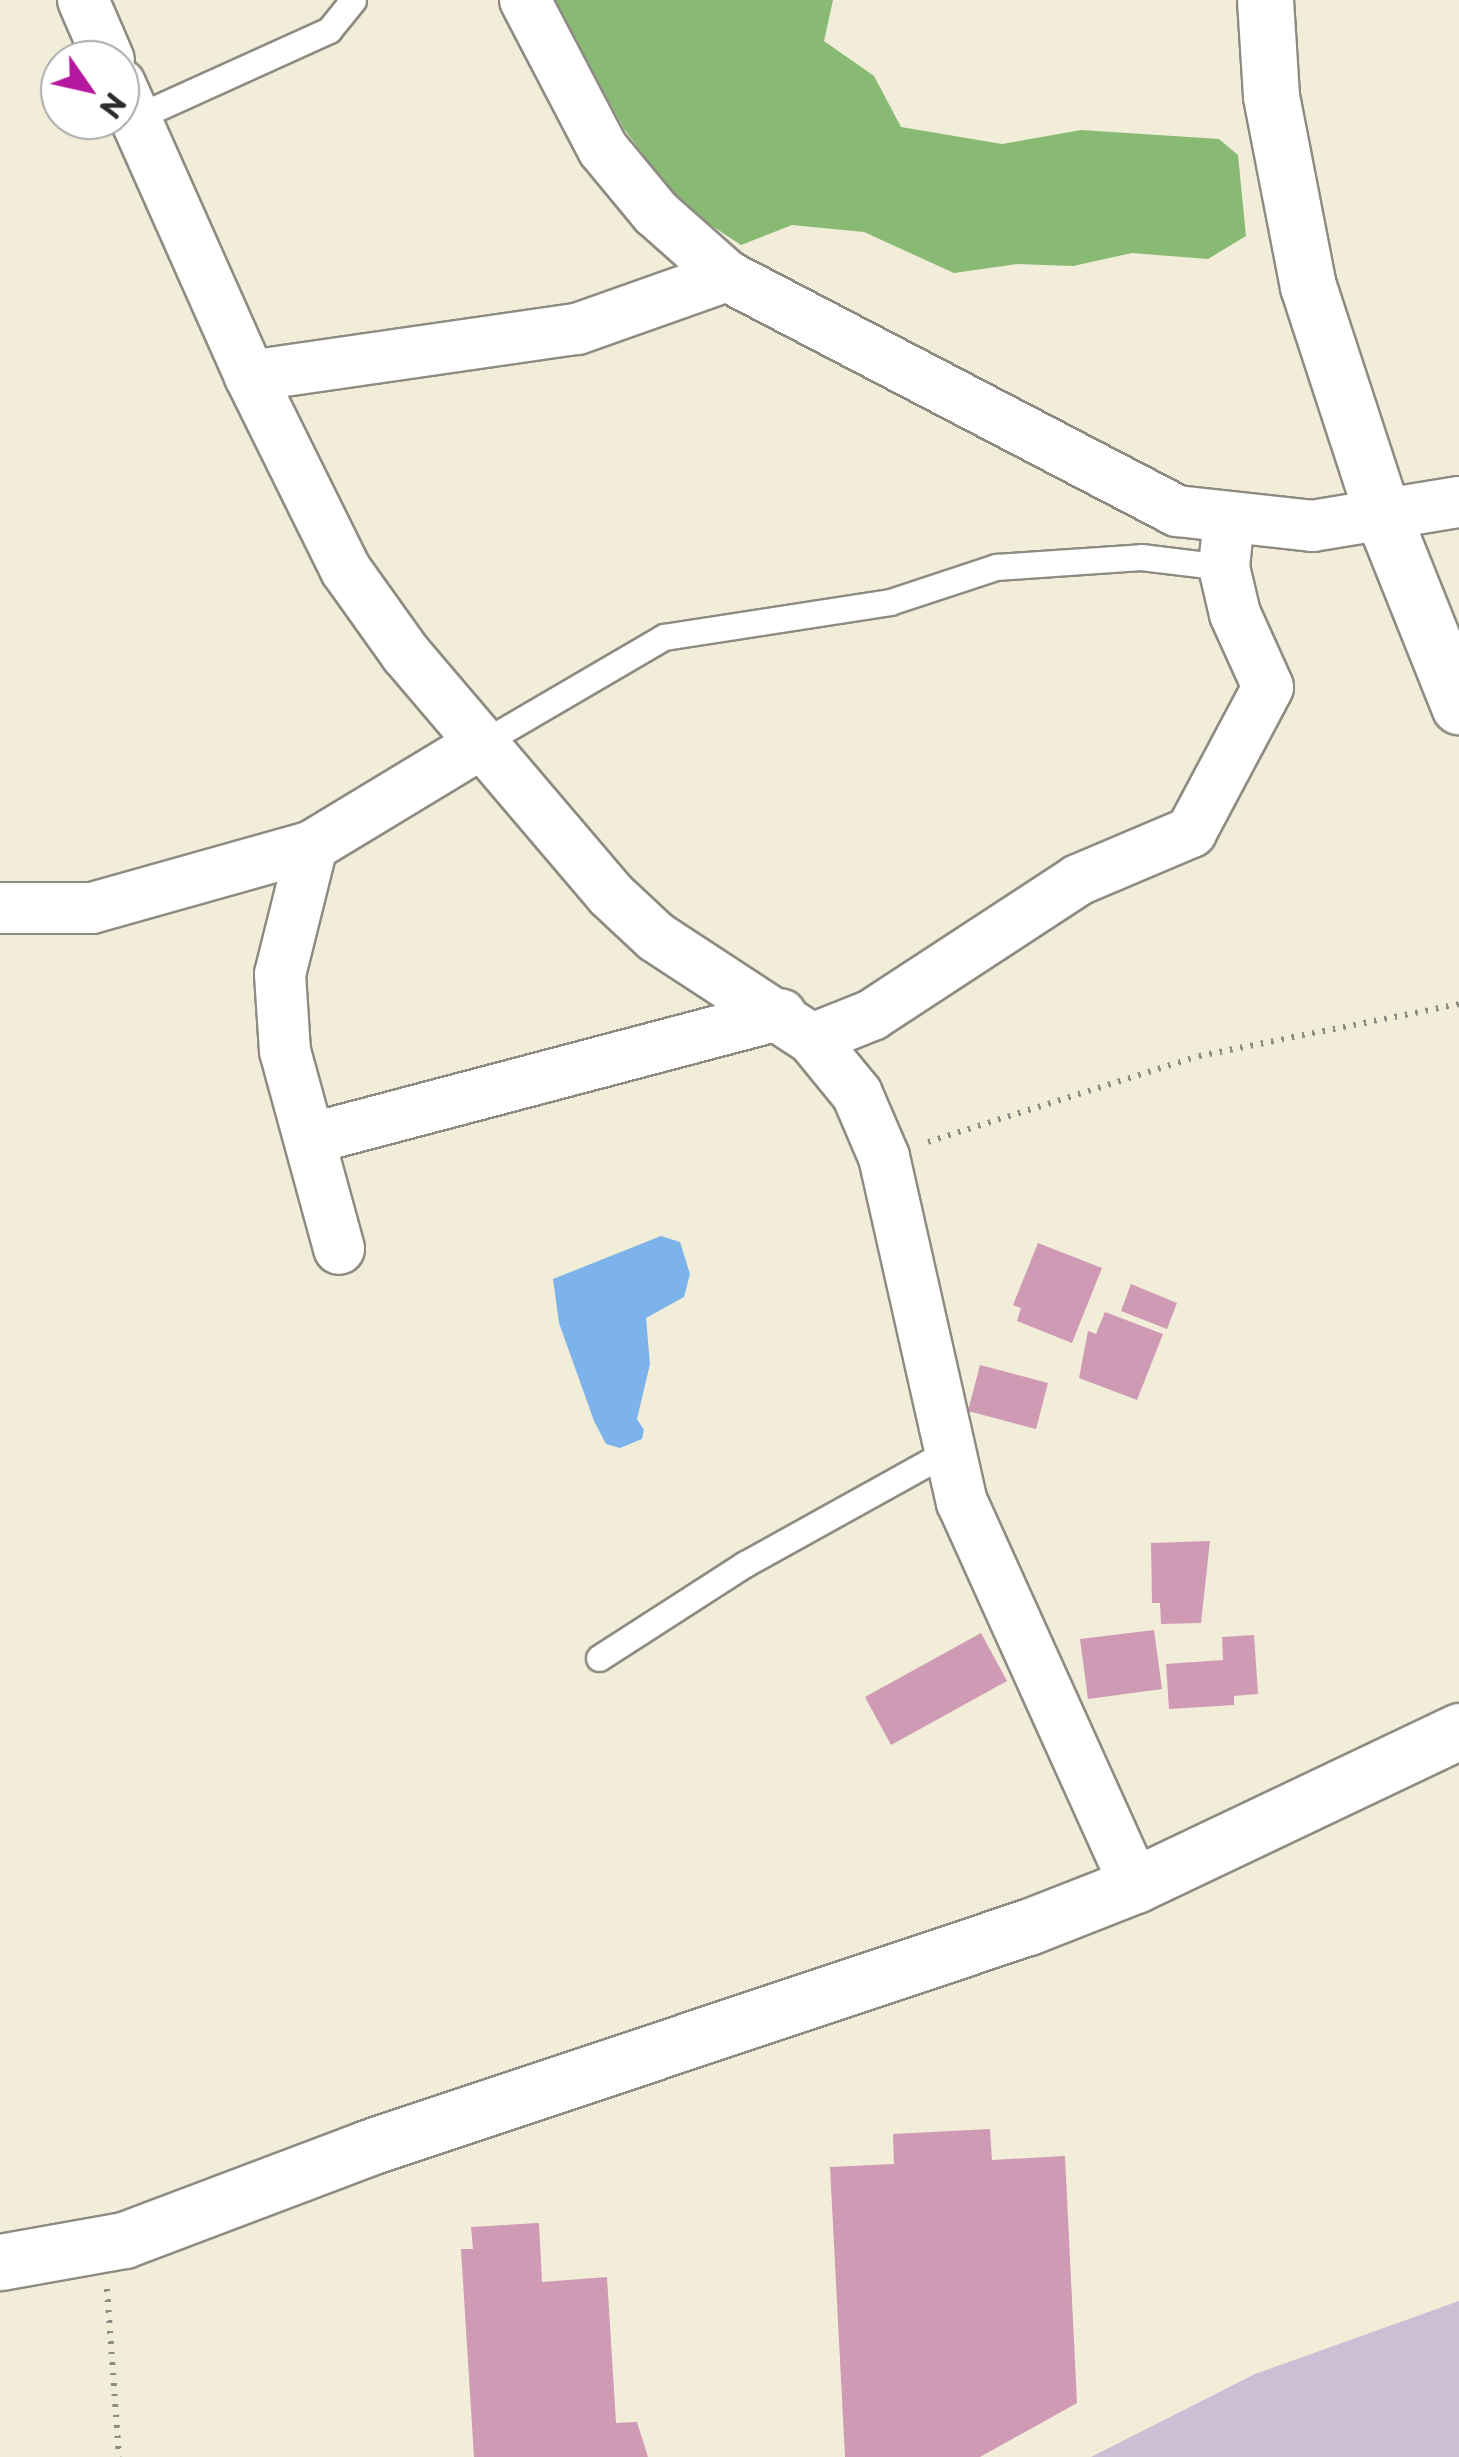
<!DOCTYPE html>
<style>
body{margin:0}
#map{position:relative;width:1459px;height:2457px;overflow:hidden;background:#f1edd8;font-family:"Playpen Sans",sans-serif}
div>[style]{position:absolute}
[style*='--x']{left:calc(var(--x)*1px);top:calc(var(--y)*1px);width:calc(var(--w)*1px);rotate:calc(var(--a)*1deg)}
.industrial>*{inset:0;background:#cbbfd5}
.forest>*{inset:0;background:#88ba74}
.water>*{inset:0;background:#7cb3eb}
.building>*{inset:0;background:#cf9ab4}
.path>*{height:6px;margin-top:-3px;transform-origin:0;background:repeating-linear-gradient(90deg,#8e8c82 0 2.5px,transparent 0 10.5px)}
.roads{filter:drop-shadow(2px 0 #8e8c82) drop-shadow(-2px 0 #8e8c82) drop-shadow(0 2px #8e8c82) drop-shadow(0 -2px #8e8c82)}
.lane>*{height:25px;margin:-12.5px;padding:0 12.5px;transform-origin:12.5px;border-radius:12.5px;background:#fff}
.street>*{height:50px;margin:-25px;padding:0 25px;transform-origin:25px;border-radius:25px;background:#fff}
.secondary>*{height:55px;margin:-27.5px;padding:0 27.5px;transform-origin:27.5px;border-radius:27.5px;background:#fff}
span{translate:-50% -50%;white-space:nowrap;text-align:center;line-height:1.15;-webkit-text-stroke:10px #fff;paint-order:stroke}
.north{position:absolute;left:40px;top:40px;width:100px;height:100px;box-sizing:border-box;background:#fff;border:2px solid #aaa;border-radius:50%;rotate:124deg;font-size:28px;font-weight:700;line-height:40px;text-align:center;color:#2b2b2b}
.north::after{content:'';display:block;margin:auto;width:35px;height:45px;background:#b5179e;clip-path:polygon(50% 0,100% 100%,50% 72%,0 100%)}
</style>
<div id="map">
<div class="industrial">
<i style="clip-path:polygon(1459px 2301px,1459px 2457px,1091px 2457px,1255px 2374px)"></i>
</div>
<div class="forest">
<i style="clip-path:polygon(554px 0,833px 0,824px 41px,874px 76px,901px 127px,1002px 144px,1081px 130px,1219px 139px,1238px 155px,1246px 236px,1208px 259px,1132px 253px,1073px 266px,1017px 264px,954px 273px,864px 232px,792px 225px,741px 245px,682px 206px,624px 129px)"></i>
</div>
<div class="water">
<i style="clip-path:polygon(661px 1236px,680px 1242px,690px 1274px,684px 1297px,646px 1318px,650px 1364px,637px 1419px,644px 1430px,642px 1439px,620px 1448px,606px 1444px,594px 1421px,559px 1323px,553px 1279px)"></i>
</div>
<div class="building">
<i style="clip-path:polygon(1038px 1243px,1102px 1268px,1072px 1343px,1017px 1321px,1021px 1308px,1013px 1305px)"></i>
<i style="clip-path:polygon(1131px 1284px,1177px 1303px,1167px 1329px,1121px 1311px)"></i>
<i style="clip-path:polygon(1105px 1312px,1163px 1334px,1137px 1400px,1079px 1378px,1088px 1331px,1096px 1334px)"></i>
<i style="clip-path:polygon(980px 1365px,1048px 1383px,1036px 1429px,968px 1411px)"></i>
<i style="clip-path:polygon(1210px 1541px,1201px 1623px,1161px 1624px,1160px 1603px,1152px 1603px,1151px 1543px)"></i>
<i style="clip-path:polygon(1154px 1630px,1162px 1689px,1088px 1699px,1080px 1639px)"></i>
<i style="clip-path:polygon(981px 1633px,1007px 1681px,891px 1745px,865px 1697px)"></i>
<i style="clip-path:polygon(1254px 1635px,1258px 1694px,1234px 1696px,1234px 1705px,1169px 1709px,1166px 1664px,1223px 1660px,1222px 1637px)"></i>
<i style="clip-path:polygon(990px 2129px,992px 2160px,1065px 2156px,1077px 2403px,980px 2457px,845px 2457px,830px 2167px,894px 2164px,893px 2134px)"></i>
<i style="clip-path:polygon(539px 2223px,542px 2282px,607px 2277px,616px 2423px,637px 2422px,648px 2457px,474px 2457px,461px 2249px,473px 2249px,471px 2227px)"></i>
</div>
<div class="path">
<i style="--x:928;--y:1142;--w:284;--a:-17.6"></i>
<i style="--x:1199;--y:1056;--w:265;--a:-11.3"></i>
<i style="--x:107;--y:2289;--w:168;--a:85.9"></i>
</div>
<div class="roads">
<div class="lane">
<i style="--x:135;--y:118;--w:213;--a:-24.4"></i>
<i style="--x:329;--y:30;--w:38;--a:-51"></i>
<i style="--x:479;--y:745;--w:214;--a:-30.3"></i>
<i style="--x:664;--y:637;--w:229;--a:-8.8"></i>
<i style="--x:890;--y:602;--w:112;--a:-18.3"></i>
<i style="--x:996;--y:567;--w:145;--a:-3.9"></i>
<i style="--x:1141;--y:557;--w:84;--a:6.9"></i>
<i style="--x:599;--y:1658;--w:174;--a:-32.8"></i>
<i style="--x:745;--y:1564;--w:233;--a:-29"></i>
</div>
<div class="street">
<i style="--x:83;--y:0;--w:65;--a:66.6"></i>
<i style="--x:525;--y:0;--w:168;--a:62.4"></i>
<i style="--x:603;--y:149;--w:83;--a:50.4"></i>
<i style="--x:656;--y:213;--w:95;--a:41.6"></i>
<i style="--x:727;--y:276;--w:508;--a:27.57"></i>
<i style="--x:1177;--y:511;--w:136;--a:6.3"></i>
<i style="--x:1312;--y:526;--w:149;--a:-9.3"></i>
<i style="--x:120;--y:84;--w:320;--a:66"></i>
<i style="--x:250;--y:376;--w:216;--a:63.7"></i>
<i style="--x:346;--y:570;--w:103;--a:54.5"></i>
<i style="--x:406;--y:654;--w:315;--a:49.6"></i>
<i style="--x:610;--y:894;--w:63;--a:43.1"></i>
<i style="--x:656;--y:937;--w:186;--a:33.2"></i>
<i style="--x:812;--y:1039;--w:71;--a:50.7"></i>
<i style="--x:857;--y:1094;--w:69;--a:66.8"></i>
<i style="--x:884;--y:1157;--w:354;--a:77.3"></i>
<i style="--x:962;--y:1502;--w:420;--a:65.7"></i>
<i style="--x:250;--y:376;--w:330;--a:-8.2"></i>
<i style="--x:577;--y:329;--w:159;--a:-19.5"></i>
<i style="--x:312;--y:846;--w:132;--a:104"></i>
<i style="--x:280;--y:974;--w:77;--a:86.3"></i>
<i style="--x:285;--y:1051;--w:205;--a:74.7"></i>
<i style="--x:0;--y:908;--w:92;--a:0"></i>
<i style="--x:92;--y:908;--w:229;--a:-15.7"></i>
<i style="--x:312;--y:846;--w:195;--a:-31.2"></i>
<i style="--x:812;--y:1039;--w:65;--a:-21.8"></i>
<i style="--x:872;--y:1015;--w:246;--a:-33.2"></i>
<i style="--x:1078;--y:880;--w:123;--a:-23"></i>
<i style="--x:1191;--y:832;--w:164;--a:-62"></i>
<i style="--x:1268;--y:687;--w:80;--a:-114.3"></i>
<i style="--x:1235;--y:614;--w:48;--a:-103.2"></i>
<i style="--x:1224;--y:567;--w:49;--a:-84.2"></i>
<i style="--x:313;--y:1138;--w:484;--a:-14.8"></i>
</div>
<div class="secondary">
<i style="--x:1265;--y:0;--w:96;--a:86.4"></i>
<i style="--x:1271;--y:96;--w:194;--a:79"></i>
<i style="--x:1308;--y:286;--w:242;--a:71.9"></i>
<i style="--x:1383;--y:516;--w:205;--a:68.2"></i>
<i style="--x:0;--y:2262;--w:126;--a:-10.1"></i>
<i style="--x:124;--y:2240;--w:260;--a:-20.7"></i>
<i style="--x:367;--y:2148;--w:697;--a:-18.49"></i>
<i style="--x:1028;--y:1927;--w:115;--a:-21.4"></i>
<i style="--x:1135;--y:1885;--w:359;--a:-25.4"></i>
</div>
</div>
<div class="north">N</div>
</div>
